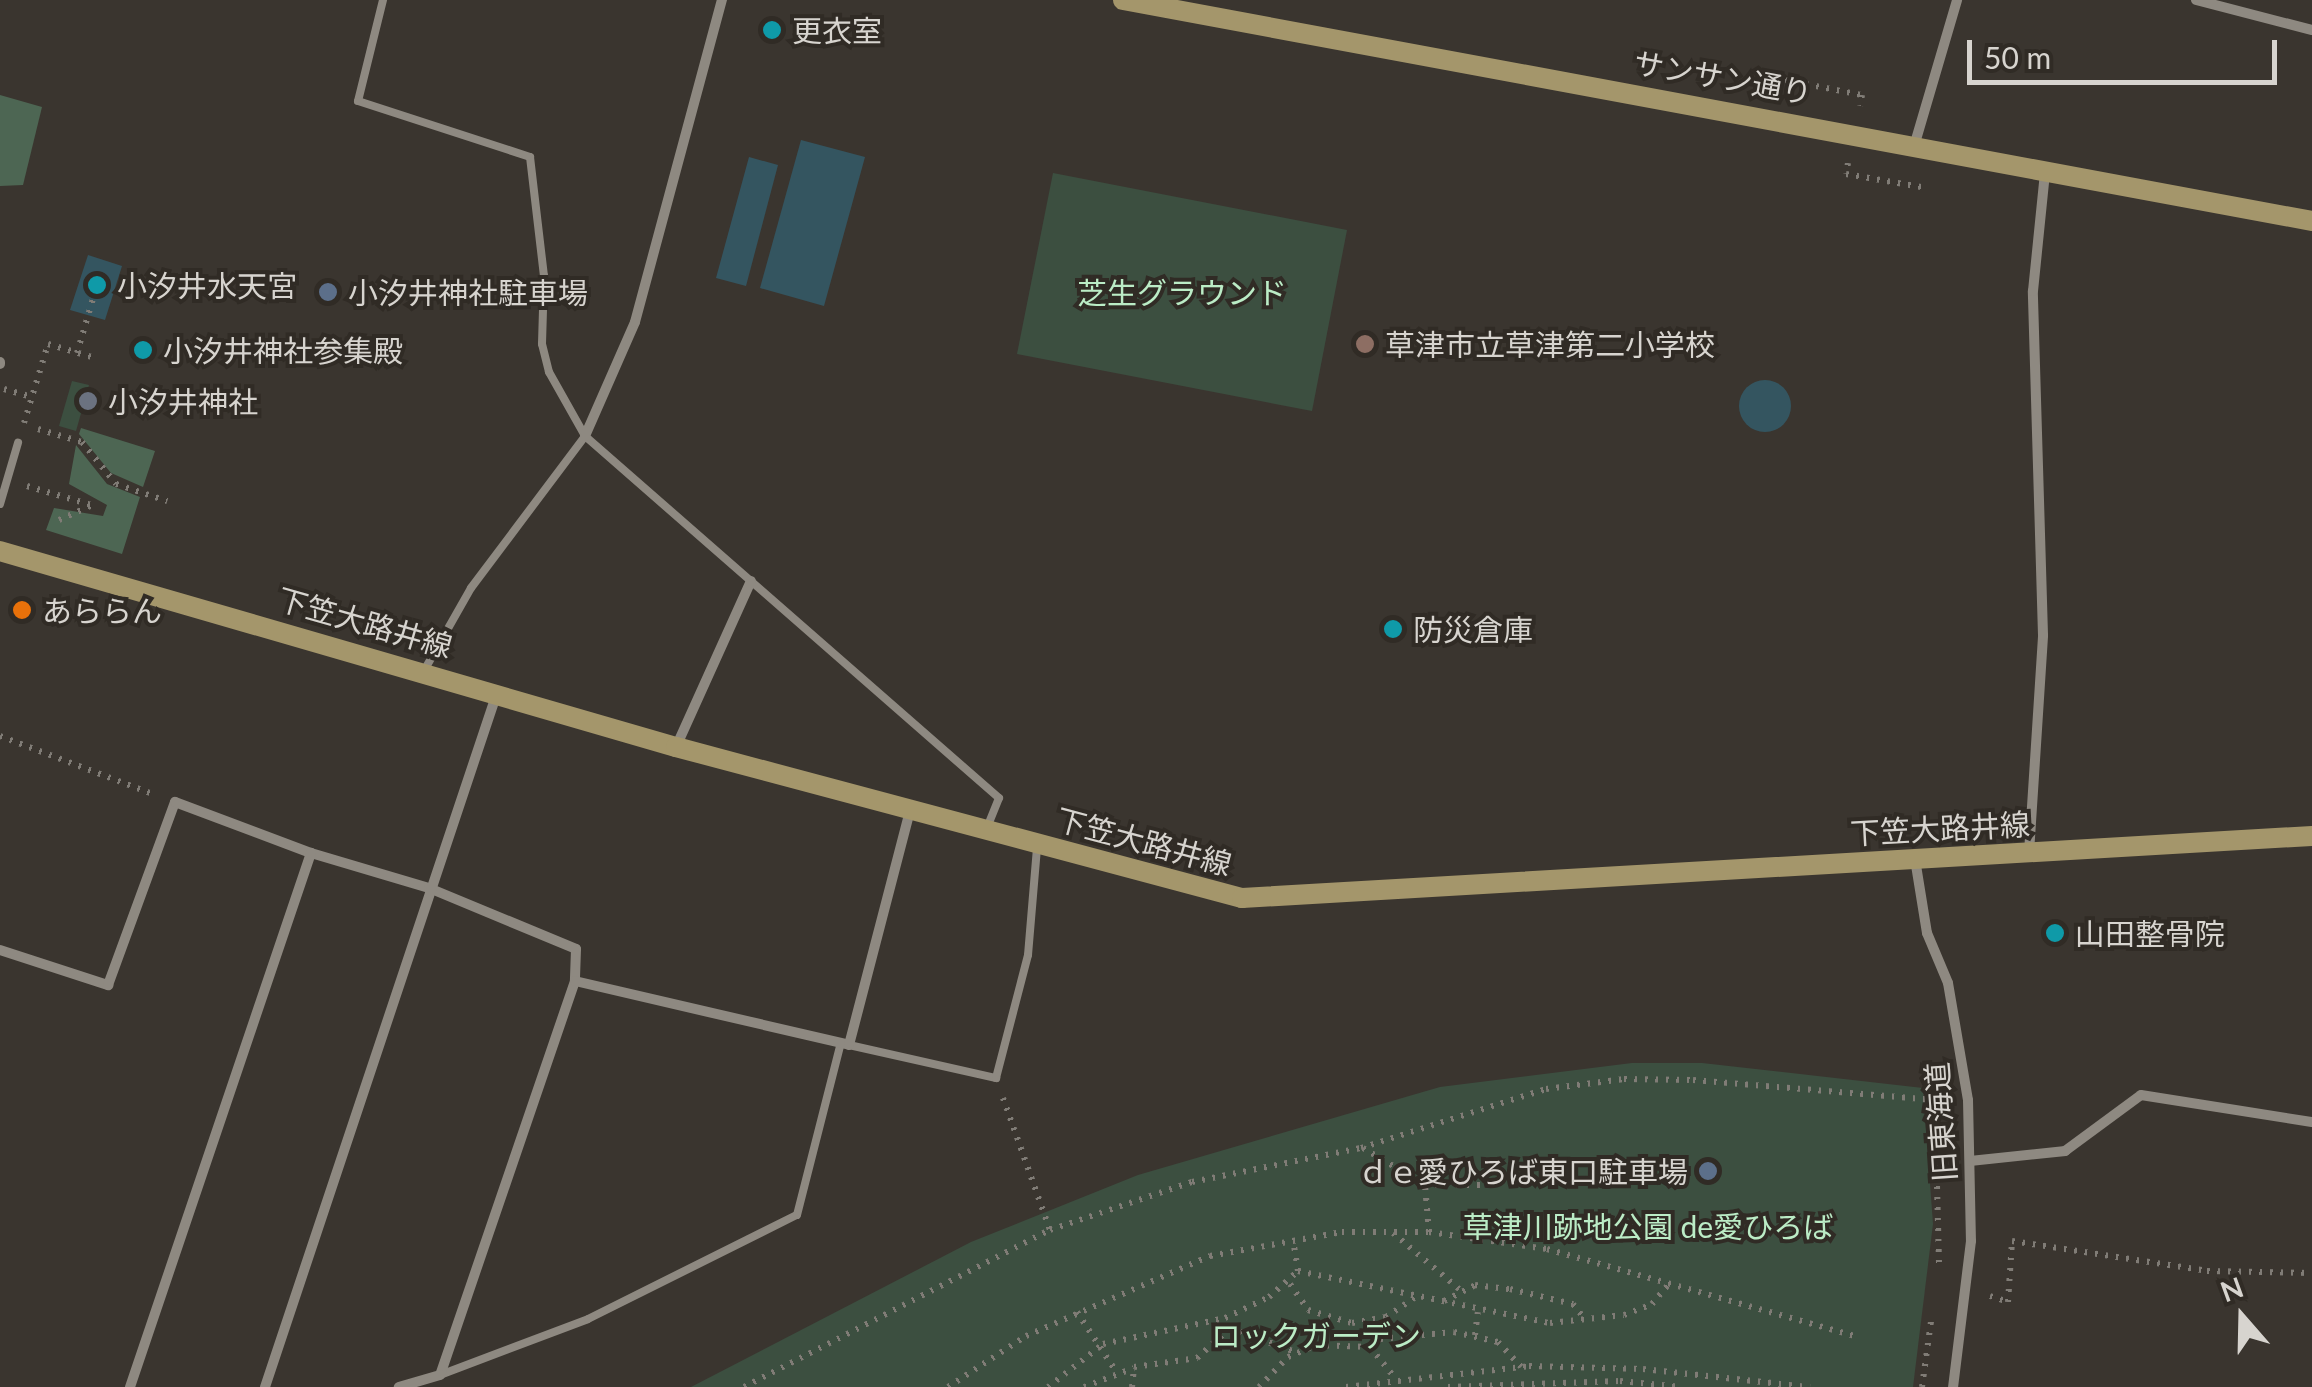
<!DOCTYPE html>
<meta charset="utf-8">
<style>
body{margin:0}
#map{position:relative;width:2312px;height:1387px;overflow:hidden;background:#3a352f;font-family:Lato,"Noto Sans JP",sans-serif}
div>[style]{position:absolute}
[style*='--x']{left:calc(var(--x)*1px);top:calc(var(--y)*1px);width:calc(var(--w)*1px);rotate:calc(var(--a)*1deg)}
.green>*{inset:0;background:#3c4f40}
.forest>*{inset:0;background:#4d6653}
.water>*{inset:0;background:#345560}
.round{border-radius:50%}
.path>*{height:6px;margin-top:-3px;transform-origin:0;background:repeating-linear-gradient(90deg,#807c76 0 2.5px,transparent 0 10.5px)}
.lane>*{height:8px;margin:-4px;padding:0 4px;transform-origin:4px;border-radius:4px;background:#8e8981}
.street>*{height:10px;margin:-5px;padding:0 5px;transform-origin:5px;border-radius:5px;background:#8e8981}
.secondary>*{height:20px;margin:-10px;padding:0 10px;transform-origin:10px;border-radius:10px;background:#a4966b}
.dots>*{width:28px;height:28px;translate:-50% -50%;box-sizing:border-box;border:5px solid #302b25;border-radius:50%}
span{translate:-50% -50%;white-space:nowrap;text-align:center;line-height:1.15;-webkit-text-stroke:8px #302b25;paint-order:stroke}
.poi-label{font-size:30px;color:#d7d4cf}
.left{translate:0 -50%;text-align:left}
.right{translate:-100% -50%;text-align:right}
.street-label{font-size:30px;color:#d7d4cf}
.park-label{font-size:30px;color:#bbecc6}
.north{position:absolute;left:2192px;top:1267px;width:100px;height:100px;-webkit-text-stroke:8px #302b25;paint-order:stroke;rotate:340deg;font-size:28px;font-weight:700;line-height:40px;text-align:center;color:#d7d4cf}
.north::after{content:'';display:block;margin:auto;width:35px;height:45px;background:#d7d4cf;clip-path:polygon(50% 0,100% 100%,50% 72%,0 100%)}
.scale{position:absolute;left:1967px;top:40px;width:310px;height:45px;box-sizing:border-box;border:5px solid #d7d4cf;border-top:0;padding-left:12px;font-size:30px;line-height:35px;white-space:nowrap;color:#d7d4cf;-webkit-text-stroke:8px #302b25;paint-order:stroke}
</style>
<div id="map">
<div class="green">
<i style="clip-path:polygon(1053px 173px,1347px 230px,1312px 411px,1017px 354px)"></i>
<i style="clip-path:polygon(72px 381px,89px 385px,76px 431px,59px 426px)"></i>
<i style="clip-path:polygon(1632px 1063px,1702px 1063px,1923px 1088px,1933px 1224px,1913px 1387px,691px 1387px,971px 1242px,1138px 1175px,1440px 1087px)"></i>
</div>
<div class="forest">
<i style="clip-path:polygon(0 95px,42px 107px,23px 185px,0 186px)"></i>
<i style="clip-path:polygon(81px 428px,155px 451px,143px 487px,111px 473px,79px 434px)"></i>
<i style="clip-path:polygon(76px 445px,107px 484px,140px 497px,122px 554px,46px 530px,54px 508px,103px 516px,107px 505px,69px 484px)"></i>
</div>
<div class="water">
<i style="clip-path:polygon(801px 140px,865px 157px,824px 306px,760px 288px)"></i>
<i style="clip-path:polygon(749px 157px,778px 165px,746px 286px,716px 278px)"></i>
<i style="clip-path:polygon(88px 255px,122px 266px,105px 320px,70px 310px)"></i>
<i class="round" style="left:1739px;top:380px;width:52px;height:52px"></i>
</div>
<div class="path">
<i style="--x:1775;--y:78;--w:89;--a:11.1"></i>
<i style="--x:1862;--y:95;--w:11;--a:100"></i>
<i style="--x:1848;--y:163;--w:11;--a:100"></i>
<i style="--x:1846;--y:174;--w:82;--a:9.8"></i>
<i style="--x:77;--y:353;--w:64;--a:-73.6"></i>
<i style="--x:4;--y:389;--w:29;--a:16"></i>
<i style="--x:24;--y:423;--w:83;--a:-73.1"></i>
<i style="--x:48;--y:344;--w:46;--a:16.5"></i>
<i style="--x:38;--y:429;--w:46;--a:16.5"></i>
<i style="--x:82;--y:442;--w:54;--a:51"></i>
<i style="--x:116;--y:484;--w:54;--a:18.4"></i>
<i style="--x:27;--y:486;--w:71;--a:16.4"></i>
<i style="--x:59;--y:520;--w:36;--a:-24"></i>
<i style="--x:0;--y:736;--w:164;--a:20.8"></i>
<i style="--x:1934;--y:1071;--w:193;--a:88.5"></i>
<i style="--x:1003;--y:1098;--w:140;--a:70.4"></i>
<i style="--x:1363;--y:1148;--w:72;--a:30.8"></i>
<i style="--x:1429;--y:1232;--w:47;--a:-94.9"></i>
<i style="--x:1425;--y:1185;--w:72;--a:0"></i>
<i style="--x:1393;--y:1233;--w:87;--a:40.3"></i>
<i style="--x:1298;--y:1271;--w:257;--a:11.7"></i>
<i style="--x:1550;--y:1323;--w:74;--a:-6.2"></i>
<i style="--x:1624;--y:1315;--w:30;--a:-21"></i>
<i style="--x:1652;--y:1304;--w:25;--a:-50"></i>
<i style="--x:1290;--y:1284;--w:32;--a:55"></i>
<i style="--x:1308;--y:1310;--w:46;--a:16.5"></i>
<i style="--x:1352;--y:1323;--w:35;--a:-10"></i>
<i style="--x:1386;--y:1317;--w:40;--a:-34"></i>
<i style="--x:1990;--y:1296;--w:19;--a:18"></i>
<i style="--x:2008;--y:1302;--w:61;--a:-86.2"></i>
<i style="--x:2012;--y:1241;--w:197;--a:8.7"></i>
<i style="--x:2207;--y:1271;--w:105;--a:1.1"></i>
<i style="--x:1444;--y:1301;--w:35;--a:-27"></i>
<i style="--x:1475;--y:1285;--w:35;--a:7"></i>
<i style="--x:1510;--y:1289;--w:65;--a:13.4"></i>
<i style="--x:1573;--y:1304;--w:18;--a:52"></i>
<i style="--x:1077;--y:1312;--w:73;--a:56.7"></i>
<i style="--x:1475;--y:1335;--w:23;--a:-83"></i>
<i style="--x:1370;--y:1347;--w:13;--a:-39"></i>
<i style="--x:1380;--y:1339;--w:74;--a:-5.4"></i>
<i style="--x:1454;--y:1332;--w:45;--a:12.8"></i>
<i style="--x:1498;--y:1342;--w:34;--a:47"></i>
<i style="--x:744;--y:1387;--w:344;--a:-27.2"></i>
<i style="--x:1050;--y:1230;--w:150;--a:-18.7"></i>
<i style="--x:1192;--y:1182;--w:172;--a:-11.4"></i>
<i style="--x:1361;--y:1148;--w:194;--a:-17.7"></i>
<i style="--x:1546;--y:1089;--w:79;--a:-7.3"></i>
<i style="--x:1624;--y:1079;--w:69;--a:0.8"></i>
<i style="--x:1693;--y:1080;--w:243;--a:4.7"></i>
<i style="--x:948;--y:1387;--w:93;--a:-33.2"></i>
<i style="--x:1026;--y:1336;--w:201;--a:-23.5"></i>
<i style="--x:1210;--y:1256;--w:134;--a:-10.3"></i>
<i style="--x:1342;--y:1232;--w:87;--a:0"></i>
<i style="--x:1429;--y:1232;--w:119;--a:8.2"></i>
<i style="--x:1547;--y:1249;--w:324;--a:15.8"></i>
<i style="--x:1048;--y:1387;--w:70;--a:-38"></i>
<i style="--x:1103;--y:1344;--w:125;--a:-12"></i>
<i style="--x:1225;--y:1318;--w:49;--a:-25.5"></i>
<i style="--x:1269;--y:1297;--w:39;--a:-42"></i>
<i style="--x:1298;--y:1271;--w:30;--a:-99"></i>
<i style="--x:1084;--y:1387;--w:53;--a:-20.8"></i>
<i style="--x:1132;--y:1387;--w:20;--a:-84"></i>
<i style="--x:1134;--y:1367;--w:64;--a:-8.1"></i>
<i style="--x:1197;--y:1358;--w:45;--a:-42.3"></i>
<i style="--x:1230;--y:1328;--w:69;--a:20.3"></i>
<i style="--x:1259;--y:1387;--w:42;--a:-46"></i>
<i style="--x:1288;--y:1357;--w:30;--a:-23"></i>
<i style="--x:1316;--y:1345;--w:54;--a:2.1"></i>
<i style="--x:1370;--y:1347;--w:40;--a:51"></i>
<i style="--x:1346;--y:1387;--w:184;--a:-6.5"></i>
<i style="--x:1529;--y:1366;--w:114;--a:1.5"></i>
<i style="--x:1643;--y:1369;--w:168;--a:6.2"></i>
<i style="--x:1448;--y:1387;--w:172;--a:-2"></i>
<i style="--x:1620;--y:1381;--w:62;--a:5.5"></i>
<i style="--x:1922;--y:1387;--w:67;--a:-82.2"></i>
</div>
<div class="lane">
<i style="--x:383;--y:0;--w:104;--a:103.9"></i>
<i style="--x:358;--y:101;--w:181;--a:18"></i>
<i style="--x:530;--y:157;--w:120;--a:83.3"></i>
<i style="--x:544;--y:276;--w:68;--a:91.7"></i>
<i style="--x:542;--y:344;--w:29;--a:76"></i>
<i style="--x:549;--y:372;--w:73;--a:60.6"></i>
<i style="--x:585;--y:436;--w:550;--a:41.17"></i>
<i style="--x:999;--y:798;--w:31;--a:112"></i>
<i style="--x:0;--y:504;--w:64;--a:-73.6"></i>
<i style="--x:425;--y:669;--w:93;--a:-60.4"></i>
<i style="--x:471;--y:588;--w:190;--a:-53.1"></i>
<i style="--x:849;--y:1045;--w:151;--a:12.7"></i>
<i style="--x:996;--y:1078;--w:127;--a:-75.4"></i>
<i style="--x:1028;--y:955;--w:107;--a:-85.2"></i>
<i style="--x:440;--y:1375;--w:158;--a:-20.7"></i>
<i style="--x:588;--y:1319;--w:233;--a:-26.5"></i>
<i style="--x:797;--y:1215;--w:178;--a:-75.7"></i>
</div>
<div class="street">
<i style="--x:2196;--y:0;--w:120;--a:14.5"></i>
<i style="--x:1915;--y:143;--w:149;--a:-73.6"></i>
<i style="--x:0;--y:362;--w:2;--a:90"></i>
<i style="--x:585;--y:436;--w:124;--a:-66.3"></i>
<i style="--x:635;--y:322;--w:334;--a:-74.9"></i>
<i style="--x:676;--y:747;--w:182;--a:-65.7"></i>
<i style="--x:2029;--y:853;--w:218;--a:-86.3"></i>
<i style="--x:2043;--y:635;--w:344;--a:-91.7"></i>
<i style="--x:2033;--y:291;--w:120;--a:-84.2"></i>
<i style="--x:1915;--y:859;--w:75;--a:80.8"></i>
<i style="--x:1927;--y:933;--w:54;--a:67.2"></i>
<i style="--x:1948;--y:983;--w:119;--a:80.3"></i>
<i style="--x:1968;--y:1100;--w:141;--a:88.8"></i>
<i style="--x:1971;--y:1241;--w:147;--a:97"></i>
<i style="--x:0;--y:950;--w:114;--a:18"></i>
<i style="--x:108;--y:985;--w:195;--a:-69.9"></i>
<i style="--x:175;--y:802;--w:145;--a:20.6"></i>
<i style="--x:311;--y:853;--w:123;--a:16.5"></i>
<i style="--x:429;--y:888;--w:159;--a:22.5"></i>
<i style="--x:576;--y:949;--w:32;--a:92"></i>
<i style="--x:575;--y:981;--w:416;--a:108.9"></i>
<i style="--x:440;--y:1375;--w:43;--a:163.7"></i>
<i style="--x:575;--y:981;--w:281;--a:13.1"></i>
<i style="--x:849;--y:1045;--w:243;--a:-75.4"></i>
<i style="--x:1970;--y:1161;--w:96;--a:-6"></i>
<i style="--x:2065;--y:1151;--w:94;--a:-36.4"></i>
<i style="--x:2141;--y:1095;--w:173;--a:9"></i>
<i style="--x:130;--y:1387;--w:564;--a:-71.28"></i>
<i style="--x:265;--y:1387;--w:729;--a:-71.52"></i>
</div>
<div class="secondary">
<i style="--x:1123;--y:0;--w:1209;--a:10.53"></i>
<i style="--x:0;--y:551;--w:704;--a:16.17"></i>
<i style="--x:676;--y:747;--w:586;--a:14.94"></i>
<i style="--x:1242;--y:898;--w:1072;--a:-3.32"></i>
</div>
<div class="dots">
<i style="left:772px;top:30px;background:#0f9aa8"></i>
<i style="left:97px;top:285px;background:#0f9aa8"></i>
<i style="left:328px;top:292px;background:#5c6f8a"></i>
<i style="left:1365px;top:344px;background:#8d6e63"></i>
<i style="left:143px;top:350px;background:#0f9aa8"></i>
<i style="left:88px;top:401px;background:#6b7280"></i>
<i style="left:22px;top:610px;background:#e8710a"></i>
<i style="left:1393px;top:629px;background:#0f9aa8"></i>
<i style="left:2055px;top:933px;background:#0f9aa8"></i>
<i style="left:1708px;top:1171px;background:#5c6f8a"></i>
</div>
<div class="poi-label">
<span class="left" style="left:792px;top:30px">更衣室</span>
<span class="left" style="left:117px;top:285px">小汐井水天宮</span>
<span class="left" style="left:348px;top:292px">小汐井神社駐車場</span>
<span class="left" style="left:1385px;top:344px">草津市立草津第二小学校</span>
<span class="left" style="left:163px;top:350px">小汐井神社参集殿</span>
<span class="left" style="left:108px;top:401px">小汐井神社</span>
<span class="left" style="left:42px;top:610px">あららん</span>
<span class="left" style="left:1413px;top:629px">防災倉庫</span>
<span class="left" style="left:2075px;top:933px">山田整骨院</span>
<span class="right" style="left:1688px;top:1171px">ｄｅ愛ひろば東口駐車場</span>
</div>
<div class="street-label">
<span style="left:1723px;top:77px;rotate:10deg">サンサン通り</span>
<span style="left:365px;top:622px;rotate:16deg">下笠大路井線</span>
<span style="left:1940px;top:828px;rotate:-3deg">下笠大路井線</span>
<span style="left:1144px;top:841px;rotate:15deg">下笠大路井線</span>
<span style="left:1940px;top:1122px;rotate:-94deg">旧東海道</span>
</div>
<div class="park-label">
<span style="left:1182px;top:292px">芝生グラウンド</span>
<span style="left:1648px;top:1226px">草津川跡地公園 de愛ひろば</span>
<span style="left:1316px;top:1335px">ロックガーデン</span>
</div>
<div class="north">N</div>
<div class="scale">50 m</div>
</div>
